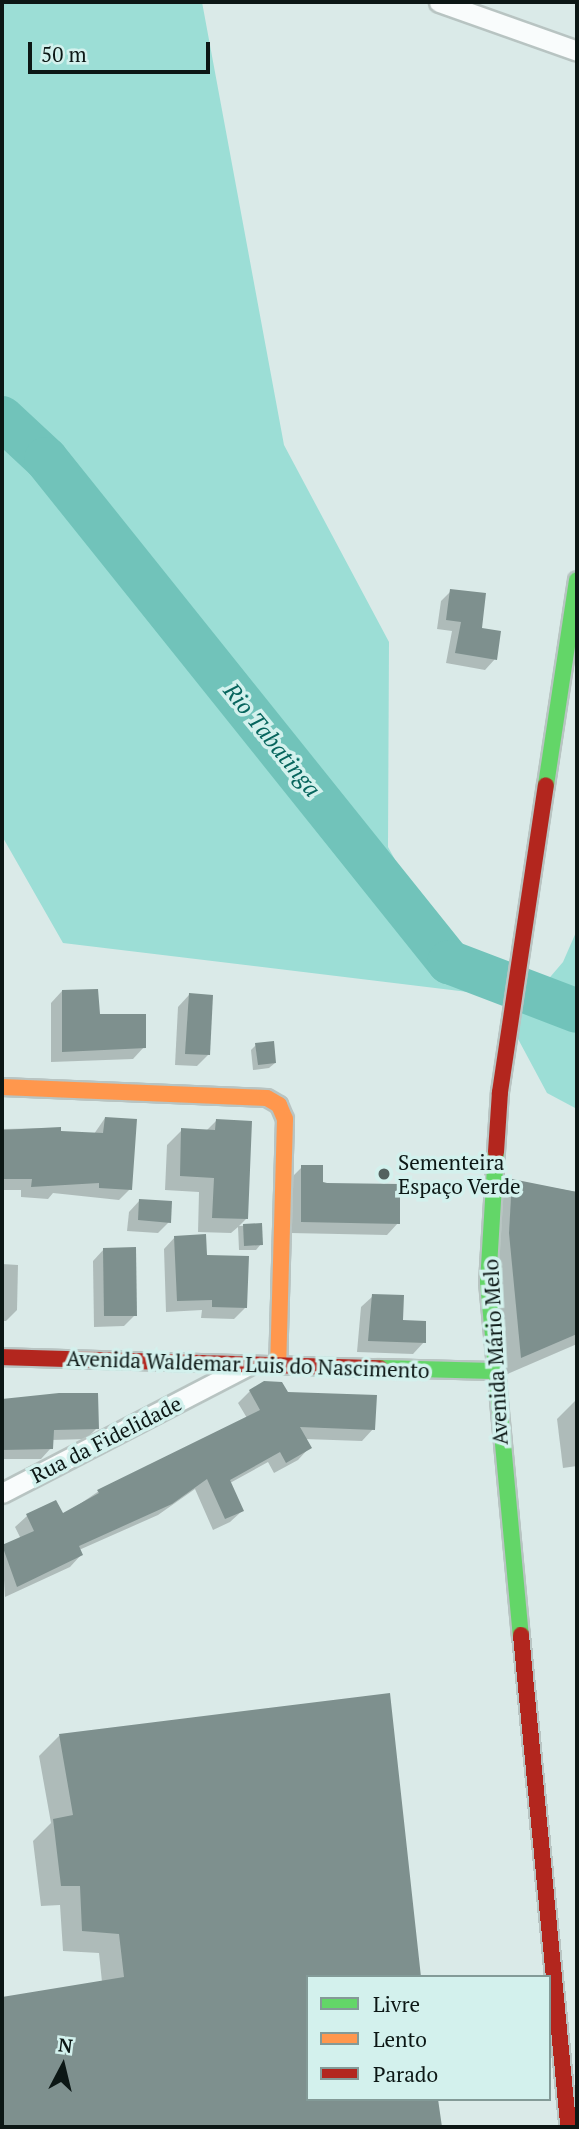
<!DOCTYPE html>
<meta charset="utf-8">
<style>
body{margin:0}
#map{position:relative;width:579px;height:2129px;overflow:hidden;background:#daeae8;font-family:"PT Serif",serif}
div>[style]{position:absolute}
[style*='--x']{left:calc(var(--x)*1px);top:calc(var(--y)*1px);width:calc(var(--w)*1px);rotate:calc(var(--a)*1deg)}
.green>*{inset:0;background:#9cded6}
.shadow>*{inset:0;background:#0003}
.river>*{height:44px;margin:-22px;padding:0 22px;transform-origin:22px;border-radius:22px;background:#71c3ba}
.building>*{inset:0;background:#7e908e}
.roads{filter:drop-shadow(2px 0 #b8c4c2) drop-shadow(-2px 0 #b8c4c2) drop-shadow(0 2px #b8c4c2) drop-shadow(0 -2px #b8c4c2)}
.street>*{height:19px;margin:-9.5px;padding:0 9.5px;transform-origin:9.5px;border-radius:9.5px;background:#f9fcfc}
.fast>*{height:16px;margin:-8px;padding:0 8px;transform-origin:8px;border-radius:8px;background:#63d668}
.slow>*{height:16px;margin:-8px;padding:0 8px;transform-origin:8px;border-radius:8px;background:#ff974d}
.jam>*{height:16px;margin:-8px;padding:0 8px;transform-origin:8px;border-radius:8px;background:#b3261e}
.dots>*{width:19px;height:19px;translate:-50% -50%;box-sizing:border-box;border:4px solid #d3f1ed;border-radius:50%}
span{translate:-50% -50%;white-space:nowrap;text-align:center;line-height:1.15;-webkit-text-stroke:7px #d3f1ed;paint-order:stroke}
.poi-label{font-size:21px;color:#0c1715}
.left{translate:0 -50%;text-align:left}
.street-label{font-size:21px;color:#0c1715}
.water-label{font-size:23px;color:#07655d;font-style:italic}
.frame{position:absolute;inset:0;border:4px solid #0c1715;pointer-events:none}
.legend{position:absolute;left:306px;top:1975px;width:245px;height:126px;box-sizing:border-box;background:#d3f1ed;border:2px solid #839a97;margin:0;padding:9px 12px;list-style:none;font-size:21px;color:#0c1715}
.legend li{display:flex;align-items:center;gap:14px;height:35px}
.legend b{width:35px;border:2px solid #839a97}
.north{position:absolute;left:28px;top:2031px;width:70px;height:70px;-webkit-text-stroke:5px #d3f1ed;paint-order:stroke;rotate:7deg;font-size:19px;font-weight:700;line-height:28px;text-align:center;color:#0c1715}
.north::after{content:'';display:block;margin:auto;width:24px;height:32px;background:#0c1715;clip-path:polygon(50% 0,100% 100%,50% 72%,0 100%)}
.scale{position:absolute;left:28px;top:42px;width:182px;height:32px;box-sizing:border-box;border:4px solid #0c1715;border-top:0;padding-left:9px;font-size:21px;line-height:24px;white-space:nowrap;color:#0c1715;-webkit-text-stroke:5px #d3f1ed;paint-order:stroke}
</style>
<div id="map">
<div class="green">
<i style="clip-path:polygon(2px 2px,202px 2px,284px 445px,389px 642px,388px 847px,468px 992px,63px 943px,2px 836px)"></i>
<i style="clip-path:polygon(577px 930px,577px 1109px,547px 1093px,510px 1024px,563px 962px)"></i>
</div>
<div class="shadow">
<i style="clip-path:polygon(451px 591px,495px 659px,485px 670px,446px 663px,452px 631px,437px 629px,441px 601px)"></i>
<i style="clip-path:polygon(62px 991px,98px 1015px,144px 1047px,133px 1059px,51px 1062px,51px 1003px)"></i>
<i style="clip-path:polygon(189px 995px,208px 1055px,197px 1066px,175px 1065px,178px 1007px)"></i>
<i style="clip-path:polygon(256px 1045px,275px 1063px,269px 1068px,253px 1070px,251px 1050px)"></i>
<i style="clip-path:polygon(105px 1118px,130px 1189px,119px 1200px,53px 1193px,48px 1199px,21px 1197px,21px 1190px,2px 1190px,2px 1129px,59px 1128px,59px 1133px,94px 1134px)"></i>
<i style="clip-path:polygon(216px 1121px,247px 1218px,239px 1226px,260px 1225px,261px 1244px,256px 1250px,239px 1250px,238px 1227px,231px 1233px,198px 1232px,199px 1192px,165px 1190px,167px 1145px,182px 1130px,206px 1131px)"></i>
<i style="clip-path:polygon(302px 1167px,321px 1183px,398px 1223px,387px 1235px,290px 1233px,291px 1178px)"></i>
<i style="clip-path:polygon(513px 1181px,577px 1192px,577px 1344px,503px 1376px,494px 1200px)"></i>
<i style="clip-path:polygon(140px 1200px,169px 1222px,158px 1233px,127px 1231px,129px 1212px)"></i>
<i style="clip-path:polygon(175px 1237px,206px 1256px,245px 1308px,234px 1319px,201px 1318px,202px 1310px,166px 1312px,164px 1249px)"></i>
<i style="clip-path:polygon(104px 1249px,135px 1315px,124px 1326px,94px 1327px,93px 1261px)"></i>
<i style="clip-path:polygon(2px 1264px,18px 1265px,17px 1310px,6px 1321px,2px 1321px)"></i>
<i style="clip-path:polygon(373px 1296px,424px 1342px,413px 1354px,357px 1352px,361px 1307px)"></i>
<i style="clip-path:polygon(250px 1391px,287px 1394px,373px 1429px,362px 1441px,304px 1439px,309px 1448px,298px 1460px,274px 1473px,268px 1462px,230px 1483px,242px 1511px,230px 1522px,213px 1530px,195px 1489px,158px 1515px,79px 1550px,81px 1555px,70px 1567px,5px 1597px,2px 1547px,21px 1539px,15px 1527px,27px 1516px,62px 1516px,99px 1491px,247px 1418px,238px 1403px)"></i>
<i style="clip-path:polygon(96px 1395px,97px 1428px,86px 1439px,52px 1440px,51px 1448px,41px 1459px,2px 1459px,2px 1401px)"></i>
<i style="clip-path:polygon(577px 1399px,577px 1466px,563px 1468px,557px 1419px)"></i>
<i style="clip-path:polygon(389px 1695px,308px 1977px,308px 2099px,436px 2099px,440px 2127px,2px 2127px,2px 1999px,102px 1982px,99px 1953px,63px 1951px,60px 1905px,41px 1906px,33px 1841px,51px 1823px,39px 1756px,59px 1736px)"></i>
</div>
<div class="river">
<i style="--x:2;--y:418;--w:60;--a:43"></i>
<i style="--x:46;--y:459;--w:645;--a:51.3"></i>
<i style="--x:449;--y:962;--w:137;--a:20.9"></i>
</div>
<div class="building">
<i style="clip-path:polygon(450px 589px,486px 593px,482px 628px,501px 631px,497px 660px,455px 653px,461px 622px,446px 620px)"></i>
<i style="clip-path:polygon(98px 989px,100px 1014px,146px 1014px,146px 1048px,62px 1052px,62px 990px)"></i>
<i style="clip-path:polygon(189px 993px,213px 995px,210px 1055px,185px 1054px)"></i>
<i style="clip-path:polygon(274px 1041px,276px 1063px,258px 1065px,255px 1043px)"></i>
<i style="clip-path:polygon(105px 1117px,137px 1119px,132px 1190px,99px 1188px,99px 1183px,31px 1187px,32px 1179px,2px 1179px,2px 1130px,61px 1127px,61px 1131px,103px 1133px)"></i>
<i style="clip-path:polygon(216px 1119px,252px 1121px,248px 1219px,212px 1218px,214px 1178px,180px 1176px,181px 1128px,215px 1130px)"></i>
<i style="clip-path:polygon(301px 1165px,323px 1165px,323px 1182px,327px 1183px,400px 1184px,400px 1224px,301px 1222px)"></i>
<i style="clip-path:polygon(512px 1179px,577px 1192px,577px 1334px,521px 1358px,509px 1233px)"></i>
<i style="clip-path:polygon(139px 1199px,172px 1201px,171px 1223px,138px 1220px)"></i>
<i style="clip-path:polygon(262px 1223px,263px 1245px,244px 1246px,243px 1224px)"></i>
<i style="clip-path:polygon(206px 1234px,207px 1255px,249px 1256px,247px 1308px,212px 1307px,212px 1300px,177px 1301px,174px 1236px)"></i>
<i style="clip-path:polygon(136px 1247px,137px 1316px,104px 1316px,103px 1248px)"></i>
<i style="clip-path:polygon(372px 1294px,404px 1295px,403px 1320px,426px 1321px,426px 1343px,368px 1341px)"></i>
<i style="clip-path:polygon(264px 1381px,282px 1382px,288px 1392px,377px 1395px,375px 1430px,300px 1427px,312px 1448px,286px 1463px,280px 1452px,230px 1480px,244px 1511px,225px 1519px,207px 1479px,172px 1504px,79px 1546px,83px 1555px,17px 1587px,2px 1545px,34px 1531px,26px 1514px,56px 1500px,63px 1513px,99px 1493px,97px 1490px,260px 1410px,249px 1390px)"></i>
<i style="clip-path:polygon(59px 1393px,98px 1393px,99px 1429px,54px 1430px,53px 1449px,2px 1450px,2px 1399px)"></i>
<i style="clip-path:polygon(390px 1693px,421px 1977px,308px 1977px,308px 2099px,438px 2099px,442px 2127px,2px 2127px,2px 1997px,124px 1977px,119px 1934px,82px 1931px,80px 1886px,61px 1886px,53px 1819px,73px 1815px,59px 1734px)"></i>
</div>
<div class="roads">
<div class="street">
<i style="--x:439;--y:2;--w:146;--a:19.5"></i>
<i style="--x:2;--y:1493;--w:276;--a:-27.4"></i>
</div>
<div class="fast">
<i style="--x:546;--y:785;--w:207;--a:-81.4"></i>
<i style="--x:496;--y:1152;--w:130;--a:93.5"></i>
<i style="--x:488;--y:1282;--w:355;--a:84.7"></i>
<i style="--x:380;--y:1368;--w:114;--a:1.5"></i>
</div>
<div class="slow">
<i style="--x:2;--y:1087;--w:265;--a:2.4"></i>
<i style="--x:267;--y:1098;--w:14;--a:30"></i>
<i style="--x:279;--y:1105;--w:15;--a:67"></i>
<i style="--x:285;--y:1119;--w:247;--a:91.6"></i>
</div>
<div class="jam">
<i style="--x:496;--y:1152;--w:60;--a:-86.2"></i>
<i style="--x:500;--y:1092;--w:310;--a:-81.5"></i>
<i style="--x:2;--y:1357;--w:378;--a:1.7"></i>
<i style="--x:521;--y:1635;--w:494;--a:84.5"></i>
</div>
</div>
<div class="dots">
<i style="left:384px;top:1174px;background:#54615f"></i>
</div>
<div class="poi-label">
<span class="left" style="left:398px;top:1174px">Sementeira<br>Espaço Verde</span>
</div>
<div class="street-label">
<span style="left:495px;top:1352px;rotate:-93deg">Avenida Mário Melo</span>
<span style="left:248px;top:1364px;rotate:2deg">Avenida Waldemar Luis do Nascimento</span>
<span style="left:106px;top:1439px;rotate:-27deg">Rua da Fidelidade</span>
</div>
<div class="water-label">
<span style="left:272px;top:740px;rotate:51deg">Rio Tabatinga</span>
</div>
<div class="frame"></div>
<ul class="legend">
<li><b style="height:9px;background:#63d668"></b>Livre</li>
<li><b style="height:9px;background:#ff974d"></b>Lento</li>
<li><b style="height:9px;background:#b3261e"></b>Parado</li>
</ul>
<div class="north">N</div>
<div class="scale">50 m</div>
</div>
